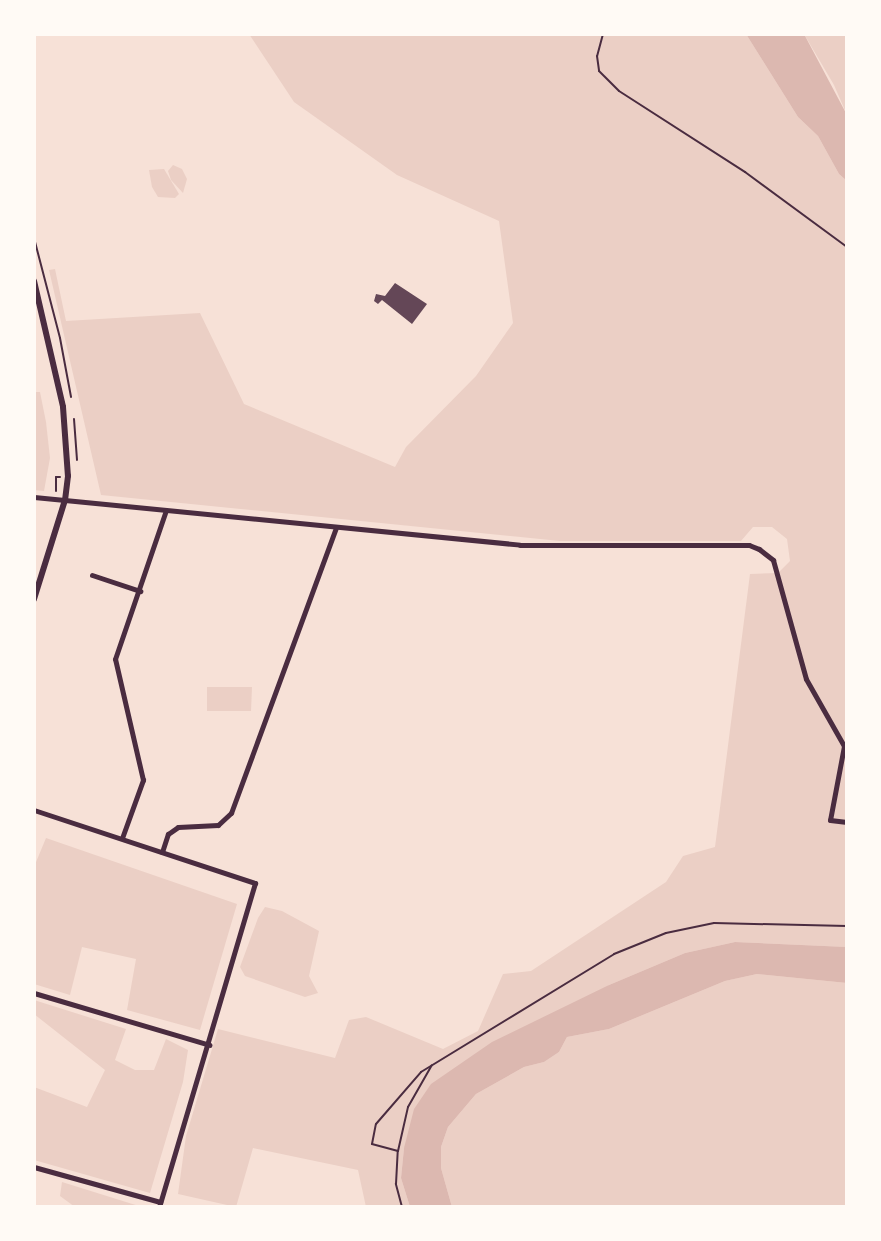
<!DOCTYPE html>
<style>
body{margin:0}
#map{position:relative;width:881px;height:1241px;overflow:hidden;background:#f7e1d7;font-family:Overpass,sans-serif}
div>[style]{position:absolute}
[style*='--x']{left:calc(var(--x)*1px);top:calc(var(--y)*1px);width:calc(var(--w)*1px);rotate:calc(var(--a)*1deg)}
.green>*{inset:0;background:#ebcfc5}
.water>*{inset:0;background:#dcb8b0}
.building>*{inset:0;background:#644757}
.path>*{height:2px;margin:-1px;padding:0 1px;transform-origin:1px;border-radius:1px;background:#4a2c40}
.minor>*{height:5px;margin:-2.5px;padding:0 2.5px;transform-origin:2.5px;border-radius:2.5px;background:#4a2c40}
.tertiary>*{height:6px;margin:-3px;padding:0 3px;transform-origin:3px;border-radius:3px;background:#4a2c40}
span{translate:-50% -50%;white-space:nowrap;text-align:center;line-height:1.15;-webkit-text-stroke:8px #fffaf5;paint-order:stroke}
.frame{position:absolute;inset:0;border:36px solid #fffaf5;pointer-events:none}
</style>
<div id="map">
<div class="green">
<i style="clip-path:polygon(249px 34px,746px 34px,798px 117px,818px 136px,839px 174px,847px 181px,847px 947px,735px 942px,685px 953px,609px 985px,404px 1148px,401px 1178px,410px 1207px,366px 1207px,358px 1170px,253px 1148px,236px 1207px,178px 1194px,186px 1136px,218px 1029px,335px 1058px,349px 1020px,366px 1017px,443px 1049px,478px 1031px,503px 974px,531px 971px,666px 882px,683px 856px,715px 847px,750px 574px,778px 573px,790px 561px,787px 539px,772px 527px,753px 527px,741px 541px,560px 541px,101px 495px,49px 270px,55px 269px,66px 321px,200px 313px,244px 404px,395px 467px,406px 447px,476px 376px,513px 323px,499px 221px,397px 175px,294px 102px)"></i>
<i style="clip-path:polygon(804px 34px,847px 34px,847px 115px,834px 85px)"></i>
<i style="clip-path:polygon(173px 165px,182px 169px,187px 179px,183px 193px,171px 180px,168px 171px)"></i>
<i style="clip-path:polygon(164px 169px,179px 194px,175px 198px,158px 197px,152px 187px,149px 170px)"></i>
<i style="clip-path:polygon(34px 392px,40px 392px,46px 422px,50px 458px,44px 491px,34px 490px)"></i>
<i style="clip-path:polygon(207px 687px,252px 687px,251px 711px,207px 711px)"></i>
<i style="clip-path:polygon(46px 838px,237px 904px,200px 1030px,127px 1010px,136px 959px,82px 947px,70px 995px,34px 984px,34px 867px)"></i>
<i style="clip-path:polygon(265px 907px,282px 911px,319px 931px,309px 976px,318px 993px,305px 997px,245px 976px,240px 967px,258px 918px)"></i>
<i style="clip-path:polygon(757px 974px,847px 983px,847px 1207px,452px 1207px,441px 1168px,441px 1147px,448px 1127px,476px 1094px,524px 1067px,544px 1062px,559px 1052px,567px 1037px,609px 1029px,725px 981px)"></i>
<i style="clip-path:polygon(34px 1000px,126px 1029px,115px 1060px,135px 1070px,154px 1070px,166px 1039px,188px 1050px,183px 1082px,150px 1193px,34px 1160px,34px 1087px,87px 1107px,105px 1070px,34px 1014px)"></i>
<i style="clip-path:polygon(62px 1182px,142px 1207px,75px 1207px,60px 1196px)"></i>
</div>
<div class="water">
<i style="clip-path:polygon(746px 34px,804px 34px,847px 115px,847px 181px,839px 174px,818px 136px,798px 117px)"></i>
<i style="clip-path:polygon(735px 942px,847px 947px,847px 983px,757px 974px,725px 981px,609px 1029px,567px 1037px,559px 1052px,544px 1062px,524px 1067px,476px 1094px,448px 1127px,441px 1147px,441px 1168px,452px 1207px,410px 1207px,401px 1178px,404px 1148px,414px 1109px,431px 1084px,492px 1042px,609px 985px,685px 953px)"></i>
</div>
<div class="building">
<i style="clip-path:polygon(395px 283px,427px 304px,412px 324px,382px 300px,378px 304px,374px 301px,376px 294px,385px 296px)"></i>
</div>
<div class="path">
<i style="--x:603;--y:34;--w:23;--a:105"></i>
<i style="--x:597;--y:56;--w:15;--a:82"></i>
<i style="--x:599;--y:71;--w:28;--a:45"></i>
<i style="--x:619;--y:91;--w:150;--a:32.7"></i>
<i style="--x:745;--y:172;--w:127;--a:36.3"></i>
<i style="--x:34;--y:238;--w:103;--a:75.4"></i>
<i style="--x:60;--y:338;--w:60;--a:79.4"></i>
<i style="--x:74;--y:419;--w:41;--a:85.8"></i>
<i style="--x:56;--y:491;--w:14;--a:-90"></i>
<i style="--x:56;--y:477;--w:4;--a:0"></i>
<i style="--x:398;--y:1151;--w:27;--a:-165"></i>
<i style="--x:372;--y:1144;--w:20;--a:-79"></i>
<i style="--x:376;--y:1124;--w:69;--a:-49.1"></i>
<i style="--x:421;--y:1072;--w:226;--a:-31.4"></i>
<i style="--x:614;--y:954;--w:56;--a:-22"></i>
<i style="--x:666;--y:933;--w:49;--a:-11.8"></i>
<i style="--x:714;--y:923;--w:133;--a:1.3"></i>
<i style="--x:402;--y:1207;--w:24;--a:-105"></i>
<i style="--x:396;--y:1184;--w:33;--a:-87"></i>
<i style="--x:398;--y:1151;--w:45;--a:-77.2"></i>
<i style="--x:408;--y:1107;--w:48;--a:-60.3"></i>
</div>
<div class="minor">
<i style="--x:34;--y:497;--w:488;--a:5.6"></i>
<i style="--x:520;--y:545;--w:229;--a:0"></i>
<i style="--x:749;--y:545;--w:11;--a:22"></i>
<i style="--x:759;--y:549;--w:18;--a:38"></i>
<i style="--x:773;--y:560;--w:123;--a:74.5"></i>
<i style="--x:806;--y:679;--w:77;--a:60.4"></i>
<i style="--x:844;--y:746;--w:75;--a:100.7"></i>
<i style="--x:830;--y:820;--w:17;--a:7"></i>
<i style="--x:92;--y:575;--w:51;--a:18.4"></i>
<i style="--x:34;--y:810;--w:233;--a:18.3"></i>
<i style="--x:255;--y:883;--w:338;--a:106.5"></i>
<i style="--x:122;--y:838;--w:62;--a:-70.1"></i>
<i style="--x:143;--y:780;--w:124;--a:-103"></i>
<i style="--x:115;--y:659;--w:157;--a:-71.1"></i>
<i style="--x:162;--y:852;--w:19;--a:-72"></i>
<i style="--x:168;--y:834;--w:12;--a:-35"></i>
<i style="--x:178;--y:827;--w:40;--a:-2.9"></i>
<i style="--x:218;--y:825;--w:18;--a:-43"></i>
<i style="--x:231;--y:813;--w:304;--a:-69.8"></i>
<i style="--x:34;--y:993;--w:183;--a:16.5"></i>
<i style="--x:34;--y:1167;--w:131;--a:15.5"></i>
</div>
<div class="tertiary">
<i style="--x:34;--y:281;--w:129;--a:77"></i>
<i style="--x:63;--y:407;--w:69;--a:85.9"></i>
<i style="--x:68;--y:476;--w:24;--a:97"></i>
<i style="--x:65;--y:500;--w:104;--a:107.4"></i>
</div>
<div class="frame"></div>
</div>
